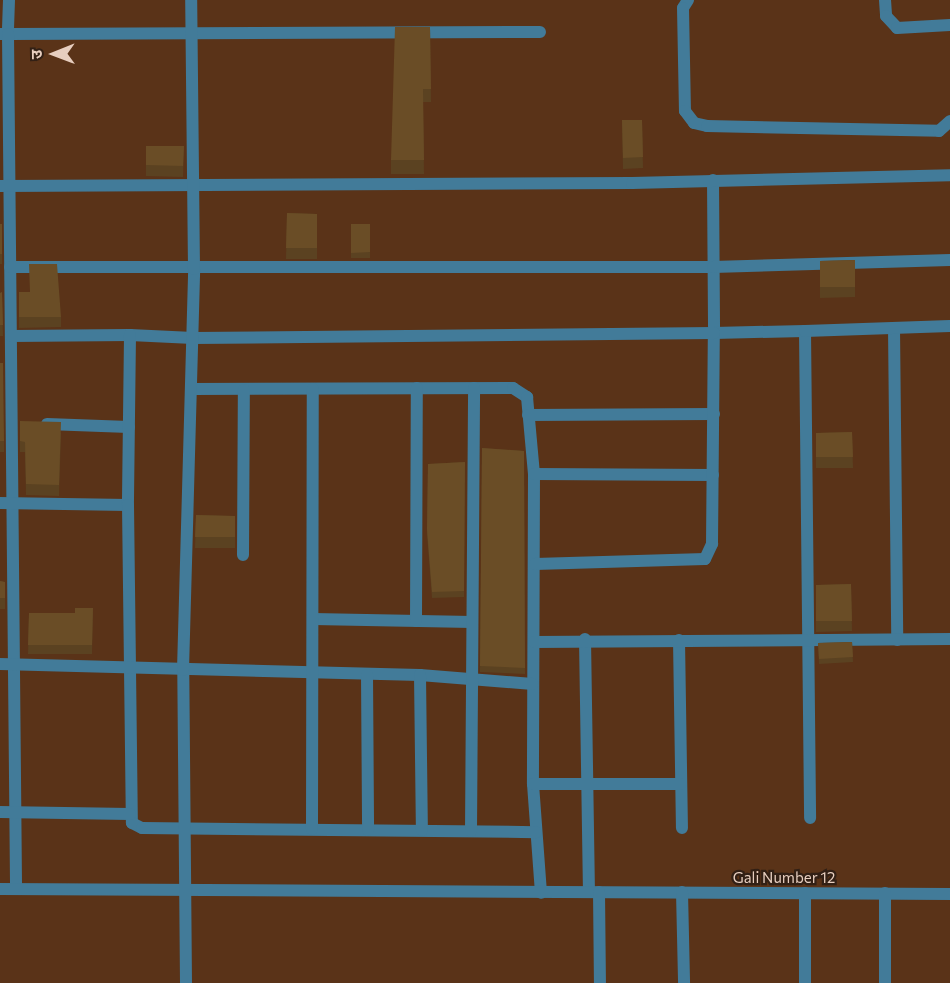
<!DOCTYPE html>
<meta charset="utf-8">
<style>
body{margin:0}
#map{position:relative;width:950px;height:983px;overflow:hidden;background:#5a3318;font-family:Commissioner,"Noto Sans Devanagari",sans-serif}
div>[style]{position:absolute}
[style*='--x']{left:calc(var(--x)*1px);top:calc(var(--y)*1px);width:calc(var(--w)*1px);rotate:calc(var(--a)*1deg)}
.minor>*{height:12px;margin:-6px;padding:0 6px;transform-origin:6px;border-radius:6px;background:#427b99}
.wall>*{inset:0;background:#5b4221}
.building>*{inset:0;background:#6a4d26}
span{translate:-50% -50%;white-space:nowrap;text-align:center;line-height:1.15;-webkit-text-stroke:4.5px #322015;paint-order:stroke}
.street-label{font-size:15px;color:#e7cebf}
.north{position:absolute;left:24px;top:24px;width:60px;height:60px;-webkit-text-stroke:4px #322015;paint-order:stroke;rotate:269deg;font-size:16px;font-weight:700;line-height:24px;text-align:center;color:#e7cebf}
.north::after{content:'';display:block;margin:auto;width:21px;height:27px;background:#e7cebf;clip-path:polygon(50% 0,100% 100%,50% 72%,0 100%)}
</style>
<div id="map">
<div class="minor">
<i style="--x:9;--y:0;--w:34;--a:92"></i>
<i style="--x:8;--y:34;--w:532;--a:-0.22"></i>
<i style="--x:688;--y:0;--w:9;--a:122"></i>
<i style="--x:683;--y:8;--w:103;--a:88.9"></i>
<i style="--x:685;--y:111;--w:15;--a:53"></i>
<i style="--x:694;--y:123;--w:13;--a:13"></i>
<i style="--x:707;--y:126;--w:232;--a:1.2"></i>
<i style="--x:939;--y:131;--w:15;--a:-42"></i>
<i style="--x:885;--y:0;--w:16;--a:86"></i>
<i style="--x:886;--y:16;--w:16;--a:47"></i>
<i style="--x:897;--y:28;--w:53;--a:-3.2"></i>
<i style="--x:0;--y:34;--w:8;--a:0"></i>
<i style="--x:8;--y:34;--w:855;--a:89.46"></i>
<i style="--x:713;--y:180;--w:153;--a:89.6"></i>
<i style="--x:714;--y:333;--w:91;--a:-1.3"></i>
<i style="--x:805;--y:331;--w:487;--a:89.4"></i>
<i style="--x:0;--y:186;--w:632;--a:-0.27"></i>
<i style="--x:632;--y:183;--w:318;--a:-1.4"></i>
<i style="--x:10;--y:267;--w:703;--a:0"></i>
<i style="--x:713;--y:267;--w:237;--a:-1.7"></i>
<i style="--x:894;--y:328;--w:312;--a:89.4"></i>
<i style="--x:805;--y:331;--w:145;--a:-2"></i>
<i style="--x:11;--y:336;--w:119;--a:-0.5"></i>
<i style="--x:192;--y:389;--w:321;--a:-0.2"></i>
<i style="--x:513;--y:388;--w:17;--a:33"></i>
<i style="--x:527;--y:397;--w:77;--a:84.8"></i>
<i style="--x:534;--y:474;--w:310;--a:90.2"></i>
<i style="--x:533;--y:784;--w:109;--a:85.8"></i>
<i style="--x:528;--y:415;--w:186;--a:-0.3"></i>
<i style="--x:47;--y:424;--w:82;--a:2.1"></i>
<i style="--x:534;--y:474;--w:179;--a:0.3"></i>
<i style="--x:0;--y:503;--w:128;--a:0.9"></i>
<i style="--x:243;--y:555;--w:165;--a:-89.7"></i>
<i style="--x:535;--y:564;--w:170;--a:-1.7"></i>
<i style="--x:705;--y:559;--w:17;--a:-65"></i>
<i style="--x:712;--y:544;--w:211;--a:-89.5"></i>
<i style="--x:714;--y:333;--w:521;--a:179.45"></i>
<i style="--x:193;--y:338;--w:63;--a:-177.3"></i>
<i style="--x:130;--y:335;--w:170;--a:90.7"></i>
<i style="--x:128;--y:505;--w:318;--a:89.3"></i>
<i style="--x:132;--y:823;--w:11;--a:27"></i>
<i style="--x:142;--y:828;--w:394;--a:0.6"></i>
<i style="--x:313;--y:619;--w:159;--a:1.1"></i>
<i style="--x:416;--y:621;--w:233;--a:-89.8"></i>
<i style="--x:585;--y:639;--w:253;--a:89.1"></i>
<i style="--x:679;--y:640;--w:188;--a:89.1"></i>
<i style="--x:534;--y:642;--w:416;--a:-0.4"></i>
<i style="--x:0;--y:664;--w:420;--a:1.5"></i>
<i style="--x:420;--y:675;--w:113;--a:4.6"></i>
<i style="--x:367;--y:675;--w:155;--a:89.6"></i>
<i style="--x:420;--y:675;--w:155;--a:89.3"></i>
<i style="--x:533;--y:784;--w:148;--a:0"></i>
<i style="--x:0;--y:812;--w:130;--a:0.9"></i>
<i style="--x:312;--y:829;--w:440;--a:-89.9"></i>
<i style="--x:471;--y:831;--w:443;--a:-89.6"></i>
<i style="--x:0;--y:889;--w:950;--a:0.3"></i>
<i style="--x:599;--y:892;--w:91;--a:89.4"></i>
<i style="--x:682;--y:892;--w:91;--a:88.7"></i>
<i style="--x:885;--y:893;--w:90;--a:90"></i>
<i style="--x:186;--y:983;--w:313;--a:-90.5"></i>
<i style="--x:183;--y:670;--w:401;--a:-88.4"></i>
<i style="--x:194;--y:269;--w:269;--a:-90.6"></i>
<i style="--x:805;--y:983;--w:90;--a:-90"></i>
</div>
<div class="wall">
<i style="clip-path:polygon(430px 27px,431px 102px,423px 102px,424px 174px,391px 174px,391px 160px)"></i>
<i style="clip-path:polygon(622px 120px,642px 120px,643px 168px,623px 169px)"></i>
<i style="clip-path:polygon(146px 146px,184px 146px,183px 177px,146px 176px)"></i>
<i style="clip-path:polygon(287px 213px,317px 214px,317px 259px,286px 259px)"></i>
<i style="clip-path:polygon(0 224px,2px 224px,2px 264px,0 264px)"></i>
<i style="clip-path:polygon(351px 224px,370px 224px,370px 258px,351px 258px)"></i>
<i style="clip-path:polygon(855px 260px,855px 297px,820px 298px,820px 261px)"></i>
<i style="clip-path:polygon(2px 292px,3px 336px,0 336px,0 293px)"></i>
<i style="clip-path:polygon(19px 292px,29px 292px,61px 317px,61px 327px,19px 328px)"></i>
<i style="clip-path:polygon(0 363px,4px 441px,4px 452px,0 452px)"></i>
<i style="clip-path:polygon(20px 421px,61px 433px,59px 496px,26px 495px,25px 452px,20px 452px)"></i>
<i style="clip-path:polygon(852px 432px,853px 468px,816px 468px,816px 433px)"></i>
<i style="clip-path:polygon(482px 448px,524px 451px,525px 674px,480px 672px)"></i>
<i style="clip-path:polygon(465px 462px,464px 597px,432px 598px,427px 534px,428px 464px)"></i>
<i style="clip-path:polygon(196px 515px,235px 516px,235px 548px,195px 548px)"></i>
<i style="clip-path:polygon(0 581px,5px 582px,5px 609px,0 609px)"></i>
<i style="clip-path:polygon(851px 584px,852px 631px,816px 632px,816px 585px)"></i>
<i style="clip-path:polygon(93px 608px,92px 654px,28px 654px,29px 613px,75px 613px)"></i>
<i style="clip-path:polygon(852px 642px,853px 662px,819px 664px,818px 643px)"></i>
</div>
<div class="building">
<i style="clip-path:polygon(395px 27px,430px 27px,431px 89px,423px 89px,424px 160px,391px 160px)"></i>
<i style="clip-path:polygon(622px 120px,642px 120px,643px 157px,623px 158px)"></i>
<i style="clip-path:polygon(146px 146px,184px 146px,183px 166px,146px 165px)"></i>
<i style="clip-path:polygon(287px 213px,317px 214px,317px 248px,286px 248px)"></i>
<i style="clip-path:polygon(0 224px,2px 224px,2px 254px,0 254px)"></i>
<i style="clip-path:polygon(351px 224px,370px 224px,370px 252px,351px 253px)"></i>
<i style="clip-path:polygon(855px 260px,855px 287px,820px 287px,820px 261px)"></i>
<i style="clip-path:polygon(29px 264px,57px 264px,61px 317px,19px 317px,19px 292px,30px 292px)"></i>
<i style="clip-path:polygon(2px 292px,3px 325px,0 325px,0 293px)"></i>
<i style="clip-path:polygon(0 363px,3px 363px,4px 441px,0 441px)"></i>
<i style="clip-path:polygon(20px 421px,61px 422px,59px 485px,26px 484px,25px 442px,20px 441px)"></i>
<i style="clip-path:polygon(852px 432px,853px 457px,816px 457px,816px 433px)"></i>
<i style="clip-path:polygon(482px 448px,524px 451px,525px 668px,480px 666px)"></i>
<i style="clip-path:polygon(465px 462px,464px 591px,432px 592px,427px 529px,428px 464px)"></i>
<i style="clip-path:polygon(196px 515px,235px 516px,235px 537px,195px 537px)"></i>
<i style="clip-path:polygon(0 581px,5px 582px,5px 598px,0 598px)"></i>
<i style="clip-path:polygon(851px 584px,852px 621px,816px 621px,816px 585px)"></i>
<i style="clip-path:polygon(75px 608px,93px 608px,92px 645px,28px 645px,29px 613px,75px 613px)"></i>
<i style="clip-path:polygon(852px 642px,853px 657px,819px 659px,818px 643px)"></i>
</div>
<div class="street-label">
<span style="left:784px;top:878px">Gali Number 12</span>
</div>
<div class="north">उ</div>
</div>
